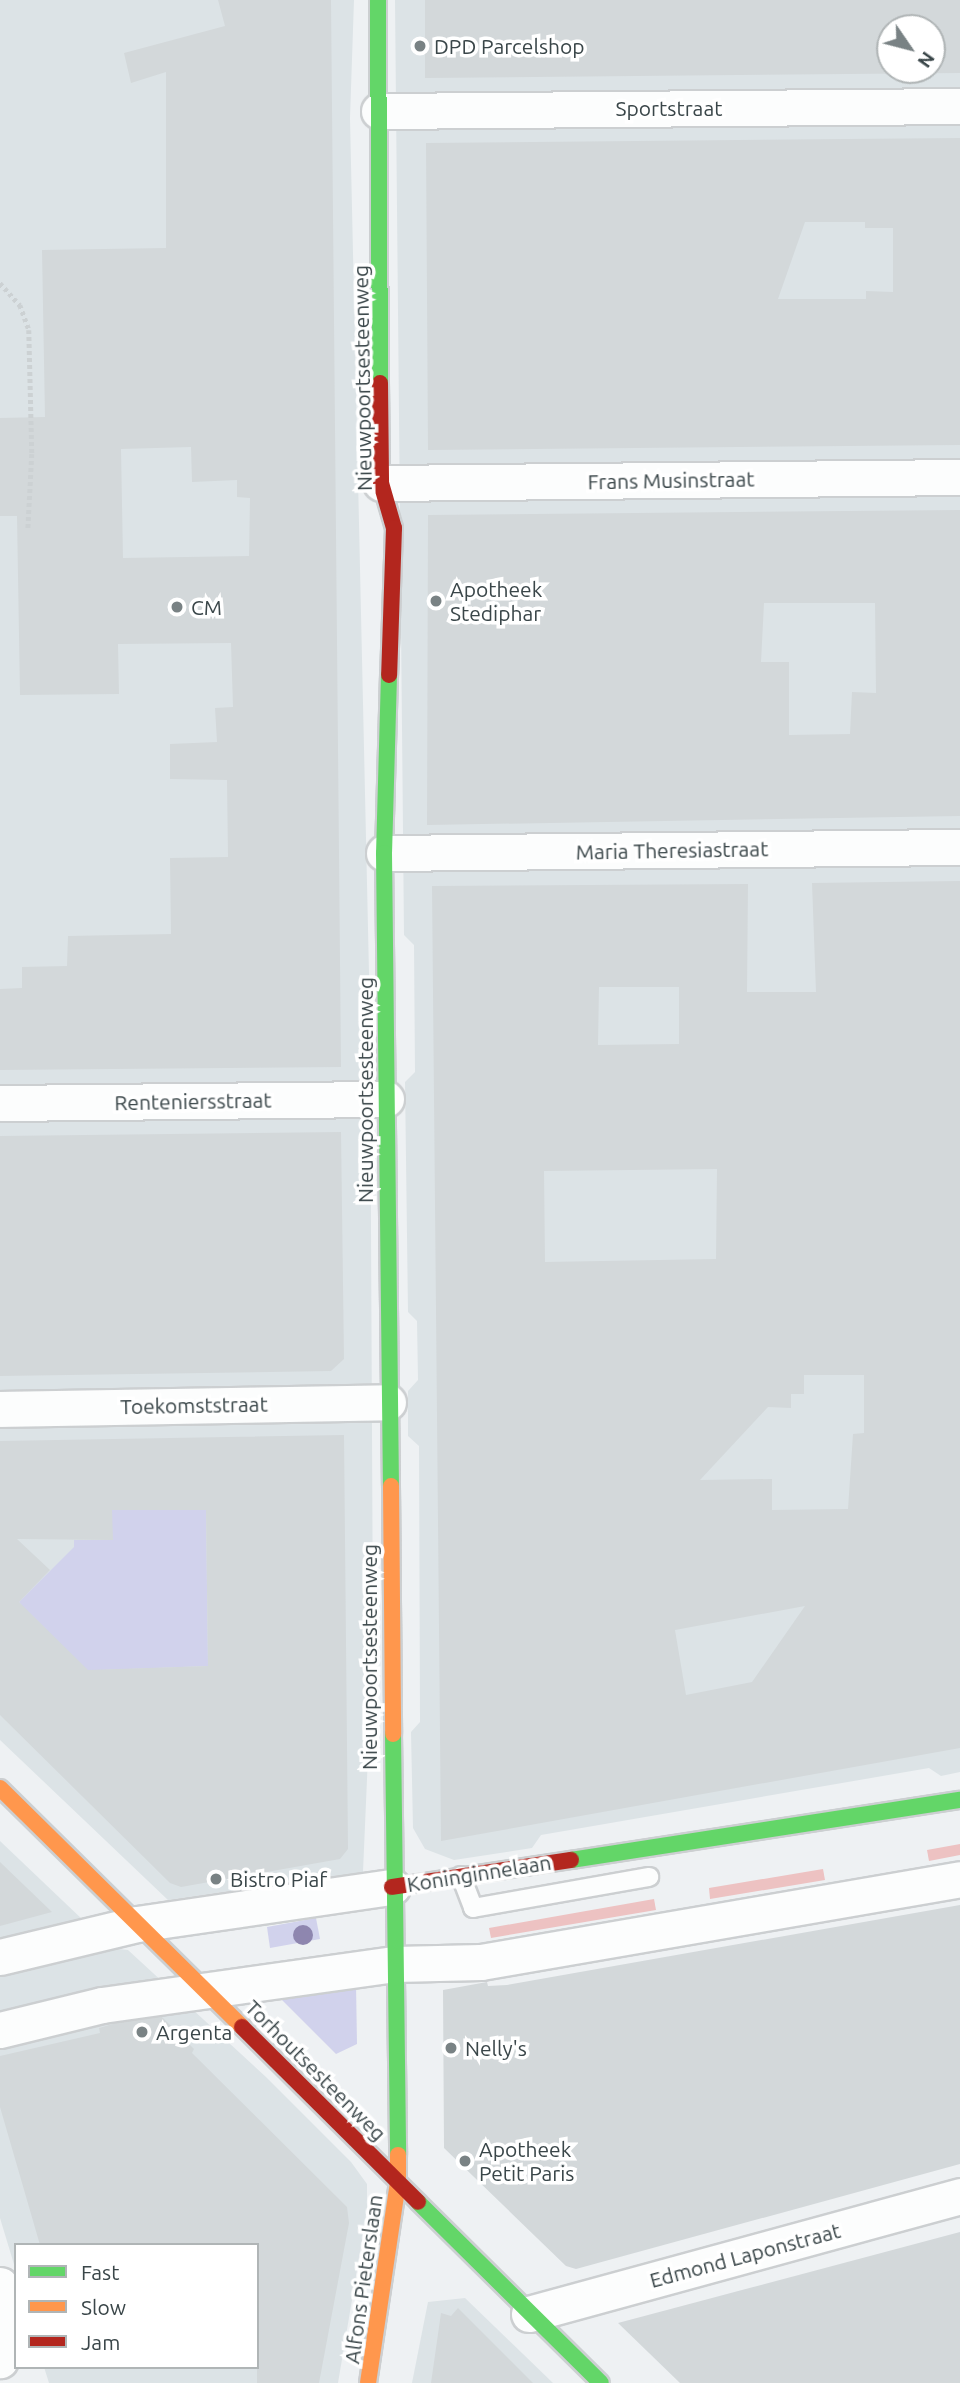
<!DOCTYPE html>
<style>
body{margin:0}
#map{position:relative;width:960px;height:2383px;overflow:hidden;background:#eef1f3;font-family:Ubuntu,sans-serif}
div>[style]{position:absolute}
[style*='--x']{left:calc(var(--x)*1px);top:calc(var(--y)*1px);width:calc(var(--w)*1px);rotate:calc(var(--a)*1deg)}
.residential>*{inset:0;background:#dce3e6}
.green>*{inset:0;background:#d1d2ec}
.water>*{inset:0;background:#edc2c2}
.building>*{inset:0;background:#d3d8da}
.path>*{height:4.5px;margin-top:-2.25px;transform-origin:0;background:repeating-linear-gradient(90deg,#ccd1d3 0 3.5px,transparent 0 7px)}
.roads{filter:drop-shadow(2px 0 #cccfd1) drop-shadow(-2px 0 #cccfd1) drop-shadow(0 2px #cccfd1) drop-shadow(0 -2px #cccfd1)}
.lane>*{height:18px;margin:-9px;padding:0 9px;transform-origin:9px;border-radius:9px;background:#fcfdfd}
.street>*{height:35px;margin:-17.5px;padding:0 17.5px;transform-origin:17.5px;border-radius:17.5px;background:#fcfdfd}
.fast>*{height:16px;margin:-8px;padding:0 8px;transform-origin:8px;border-radius:8px;background:#63d668}
.slow>*{height:16px;margin:-8px;padding:0 8px;transform-origin:8px;border-radius:8px;background:#ff974d}
.jam>*{height:16px;margin:-8px;padding:0 8px;transform-origin:8px;border-radius:8px;background:#b3261e}
.trees>*{width:20px;height:20px;margin:-10px;border-radius:50%;background:#8e86af}
.dots>*{width:19px;height:19px;translate:-50% -50%;box-sizing:border-box;border:4px solid #fff;border-radius:50%}
span{translate:-50% -50%;white-space:nowrap;text-align:center;line-height:1.15;-webkit-text-stroke:7px #fff;paint-order:stroke}
.poi-label{font-size:21px;color:#3a4649}
.left{translate:0 -50%;text-align:left}
.street-label{font-size:21px;color:#3a4649}
.legend{position:absolute;left:14px;top:2243px;width:245px;height:126px;box-sizing:border-box;background:#fff;border:2px solid #b0b5b6;margin:0;padding:9px 12px;list-style:none;font-size:21px;color:#3a4649}
.legend li{display:flex;align-items:center;gap:14px;height:35px}
.legend b{width:35px;border:2px solid #b0b5b6}
.north{position:absolute;left:876px;top:14px;width:70px;height:70px;box-sizing:border-box;background:#fff;border:2px solid #b0b5b6;border-radius:50%;rotate:125deg;font-size:19px;font-weight:700;line-height:28px;text-align:center;color:#3a4649}
.north::after{content:'';display:block;margin:auto;width:24px;height:32px;background:#798284;clip-path:polygon(50% 0,100% 100%,50% 72%,0 100%)}
</style>
<div id="map">
<div class="residential">
<i style="clip-path:polygon(0 0,354px 0,350px 118px,370px 1018px,373px 1640px,363px 1872px,168px 1900px,0 1740px)"></i>
<i style="clip-path:polygon(evenodd,395px 0,960px 0,960px 1772px,941px 1776px,929px 1768px,541px 1835px,532px 1848px,454px 1860px,425px 1849px,413px 1828px,411px 1732px,420px 1722px,419px 1446px,408px 1436px,408px 1391px,418px 1380px,417px 1321px,408px 1312px,405px 1082px,415px 1072px,414px 945px,404px 935px,395px 0,890px 28px,932px 28px,932px 70px,890px 70px,890px 28px)"></i>
<i style="clip-path:polygon(0 1841px,84px 1921px,0 1940px)"></i>
<i style="clip-path:polygon(100px 1947px,128px 1950px,266px 2077px,351px 2162px,367px 2184px,367px 2211px,338px 2383px,49px 2383px,44px 2367px,257px 2367px,257px 2245px,16px 2245px,16px 2271px,0 2218px,0 1974px)"></i>
<i style="clip-path:polygon(465px 2298px,553px 2383px,412px 2383px,428px 2302px)"></i>
</div>
<div class="green">
<i style="clip-path:polygon(112px 1510px,206px 1510px,208px 1666px,75px 1671px,19px 1602px,74px 1547px,74px 1540px,112px 1540px)"></i>
<i style="clip-path:polygon(316px 1918px,320px 1939px,270px 1948px,267px 1927px)"></i>
<i style="clip-path:polygon(356px 1984px,357px 2044px,336px 2054px,278px 1996px)"></i>
</div>
<div class="water">
<i style="clip-path:polygon(960px 1844px,960px 1855px,929px 1861px,927px 1850px)"></i>
<i style="clip-path:polygon(823px 1869px,825px 1880px,710px 1899px,709px 1888px)"></i>
<i style="clip-path:polygon(654px 1899px,656px 1910px,491px 1938px,489px 1928px)"></i>
</div>
<div class="building">
<i style="clip-path:polygon(evenodd,218px 0,331px 0,341px 1067px,0 1070px,0 989px,22px 988px,22px 967px,67px 966px,68px 936px,171px 934px,170px 858px,228px 857px,227px 780px,170px 779px,170px 744px,217px 742px,215px 708px,233px 707px,231px 643px,118px 644px,119px 694px,20px 695px,17px 516px,0 516px,0 418px,45px 417px,42px 250px,166px 248px,166px 72px,131px 83px,124px 53px,225px 26px,218px 0,191px 447px,192px 482px,237px 480px,237px 497px,250px 498px,249px 556px,123px 558px,121px 449px,191px 447px)"></i>
<i style="clip-path:polygon(evenodd,425px 0,960px 0,960px 73px,425px 78px,425px 0,890px 28px,932px 28px,932px 70px,890px 70px,890px 28px)"></i>
<i style="clip-path:polygon(evenodd,960px 138px,960px 445px,428px 450px,426px 143px,960px 138px,805px 222px,865px 222px,865px 228px,893px 228px,893px 292px,866px 291px,866px 299px,778px 299px,805px 222px)"></i>
<i style="clip-path:polygon(evenodd,960px 510px,960px 816px,427px 825px,428px 515px,960px 510px,764px 603px,875px 603px,876px 693px,852px 692px,850px 734px,789px 735px,789px 662px,761px 662px,764px 603px)"></i>
<i style="clip-path:polygon(evenodd,960px 881px,960px 1748px,441px 1841px,432px 886px,748px 884px,747px 992px,816px 992px,812px 883px,960px 881px,599px 987px,679px 987px,679px 1044px,598px 1045px,599px 987px,960px 881px,717px 1169px,716px 1259px,545px 1262px,544px 1171px,717px 1169px,960px 881px,804px 1375px,864px 1375px,864px 1433px,853px 1434px,848px 1509px,772px 1510px,772px 1479px,700px 1480px,768px 1407px,791px 1408px,791px 1394px,804px 1394px,804px 1375px,960px 881px,805px 1606px,752px 1682px,686px 1695px,675px 1630px,805px 1606px)"></i>
<i style="clip-path:polygon(341px 1132px,344px 1359px,331px 1371px,0 1376px,0 1136px)"></i>
<i style="clip-path:polygon(evenodd,344px 1435px,348px 1849px,340px 1859px,181px 1887px,170px 1883px,0 1715px,0 1441px,344px 1435px,112px 1510px,206px 1510px,208px 1666px,88px 1670px,19px 1602px,50px 1570px,17px 1539px,113px 1540px,112px 1510px)"></i>
<i style="clip-path:polygon(0 1862px,52px 1912px,0 1926px)"></i>
<i style="clip-path:polygon(960px 1905px,960px 2164px,576px 2269px,566px 2266px,444px 2148px,443px 1990px,487px 1982px,488px 1986px,507px 1985px)"></i>
<i style="clip-path:polygon(162px 2017px,194px 2049px,192px 2053px,347px 2207px,349px 2223px,319px 2383px,257px 2383px,257px 2245px,40px 2245px,0 2107px,0 2056px,100px 2033px,99px 2028px,116px 2023px)"></i>
<i style="clip-path:polygon(960px 2232px,960px 2383px,680px 2383px,618px 2323px)"></i>
<i style="clip-path:polygon(458px 2308px,533px 2383px,431px 2383px,441px 2313px,451px 2316px)"></i>
</div>
<div class="path">
<i style="--x:0;--y:283;--w:30;--a:48"></i>
<i style="--x:20;--y:305;--w:27;--a:70"></i>
<i style="--x:29;--y:330;--w:124;--a:88.6"></i>
<i style="--x:32;--y:454;--w:76;--a:93"></i>
</div>
<div class="roads">
<div class="lane">
<i style="--x:461;--y:1876;--w:34;--a:69"></i>
<i style="--x:473;--y:1908;--w:179;--a:-10"></i>
</div>
<div class="street">
<i style="--x:379;--y:111;--w:581;--a:-0.49"></i>
<i style="--x:381;--y:483;--w:579;--a:-0.59"></i>
<i style="--x:384;--y:853;--w:576;--a:-0.6"></i>
<i style="--x:0;--y:1103;--w:386;--a:-0.6"></i>
<i style="--x:0;--y:1409;--w:388;--a:-1"></i>
<i style="--x:0;--y:1957;--w:141;--a:-13.5"></i>
<i style="--x:137;--y:1924;--w:258;--a:-8.3"></i>
<i style="--x:0;--y:2030;--w:105;--a:-13.8"></i>
<i style="--x:102;--y:2005;--w:296;--a:-8"></i>
<i style="--x:395;--y:1964;--w:86;--a:-1.3"></i>
<i style="--x:481;--y:1962;--w:486;--a:-9.8"></i>
<i style="--x:0;--y:2285;--w:34;--a:75"></i>
<i style="--x:9;--y:2318;--w:21;--a:90"></i>
<i style="--x:9;--y:2339;--w:23;--a:113"></i>
<i style="--x:529;--y:2314;--w:447;--a:-15.3"></i>
</div>
<div class="fast">
<i style="--x:378;--y:0;--w:383;--a:89.7"></i>
<i style="--x:389;--y:675;--w:178;--a:91.6"></i>
<i style="--x:384;--y:853;--w:633;--a:89.37"></i>
<i style="--x:393;--y:1734;--w:421;--a:89.3"></i>
<i style="--x:571;--y:1860;--w:394;--a:-8.8"></i>
<i style="--x:418;--y:2202;--w:257;--a:44.7"></i>
</div>
<div class="slow">
<i style="--x:391;--y:1486;--w:248;--a:89.5"></i>
<i style="--x:0;--y:1788;--w:340;--a:44.6"></i>
<i style="--x:368;--y:2383;--w:203;--a:-81.5"></i>
<i style="--x:398;--y:2182;--w:27;--a:-90"></i>
</div>
<div class="jam">
<i style="--x:380;--y:383;--w:100;--a:89.4"></i>
<i style="--x:381;--y:483;--w:47;--a:73.9"></i>
<i style="--x:394;--y:528;--w:147;--a:91.9"></i>
<i style="--x:392;--y:1887;--w:181;--a:-8.6"></i>
<i style="--x:242;--y:2027;--w:248;--a:44.8"></i>
</div>
</div>
<div class="trees">
<i style="left:303px;top:1935px"></i>
</div>
<div class="dots">
<i style="left:420px;top:46px;background:#798284"></i>
<i style="left:436px;top:601px;background:#798284"></i>
<i style="left:177px;top:607px;background:#798284"></i>
<i style="left:216px;top:1879px;background:#798284"></i>
<i style="left:142px;top:2032px;background:#798284"></i>
<i style="left:451px;top:2048px;background:#798284"></i>
<i style="left:465px;top:2161px;background:#798284"></i>
</div>
<div class="poi-label">
<span class="left" style="left:434px;top:46px">DPD Parcelshop</span>
<span class="left" style="left:450px;top:601px">Apotheek<br>Stediphar</span>
<span class="left" style="left:191px;top:607px">CM</span>
<span class="left" style="left:230px;top:1879px">Bistro Piaf</span>
<span class="left" style="left:156px;top:2032px">Argenta</span>
<span class="left" style="left:465px;top:2048px">Nelly's</span>
<span class="left" style="left:479px;top:2161px">Apotheek<br>Petit Paris</span>
</div>
<div class="street-label">
<span style="left:669px;top:108px">Sportstraat</span>
<span style="left:362px;top:378px;rotate:-91deg">Nieuwpoortsesteenweg</span>
<span style="left:671px;top:480px;rotate:-1deg">Frans Musinstraat</span>
<span style="left:672px;top:850px;rotate:-1deg">Maria Theresiastraat</span>
<span style="left:365px;top:1090px;rotate:-90deg">Nieuwpoortsesteenweg</span>
<span style="left:193px;top:1101px;rotate:-1deg">Renteniersstraat</span>
<span style="left:194px;top:1405px;rotate:-1deg">Toekomststraat</span>
<span style="left:369px;top:1657px;rotate:-90deg">Nieuwpoortsesteenweg</span>
<span style="left:479px;top:1873px;rotate:-9deg">Koninginnelaan</span>
<span style="left:316px;top:2070px;rotate:45deg">Torhoutsesteenweg</span>
<span style="left:745px;top:2255px;rotate:-15deg">Edmond Laponstraat</span>
<span style="left:363px;top:2279px;rotate:-82deg">Alfons Pieterslaan</span>
</div>
<ul class="legend">
<li><b style="height:9px;background:#63d668"></b>Fast</li>
<li><b style="height:9px;background:#ff974d"></b>Slow</li>
<li><b style="height:9px;background:#b3261e"></b>Jam</li>
</ul>
<div class="north">N</div>
</div>
